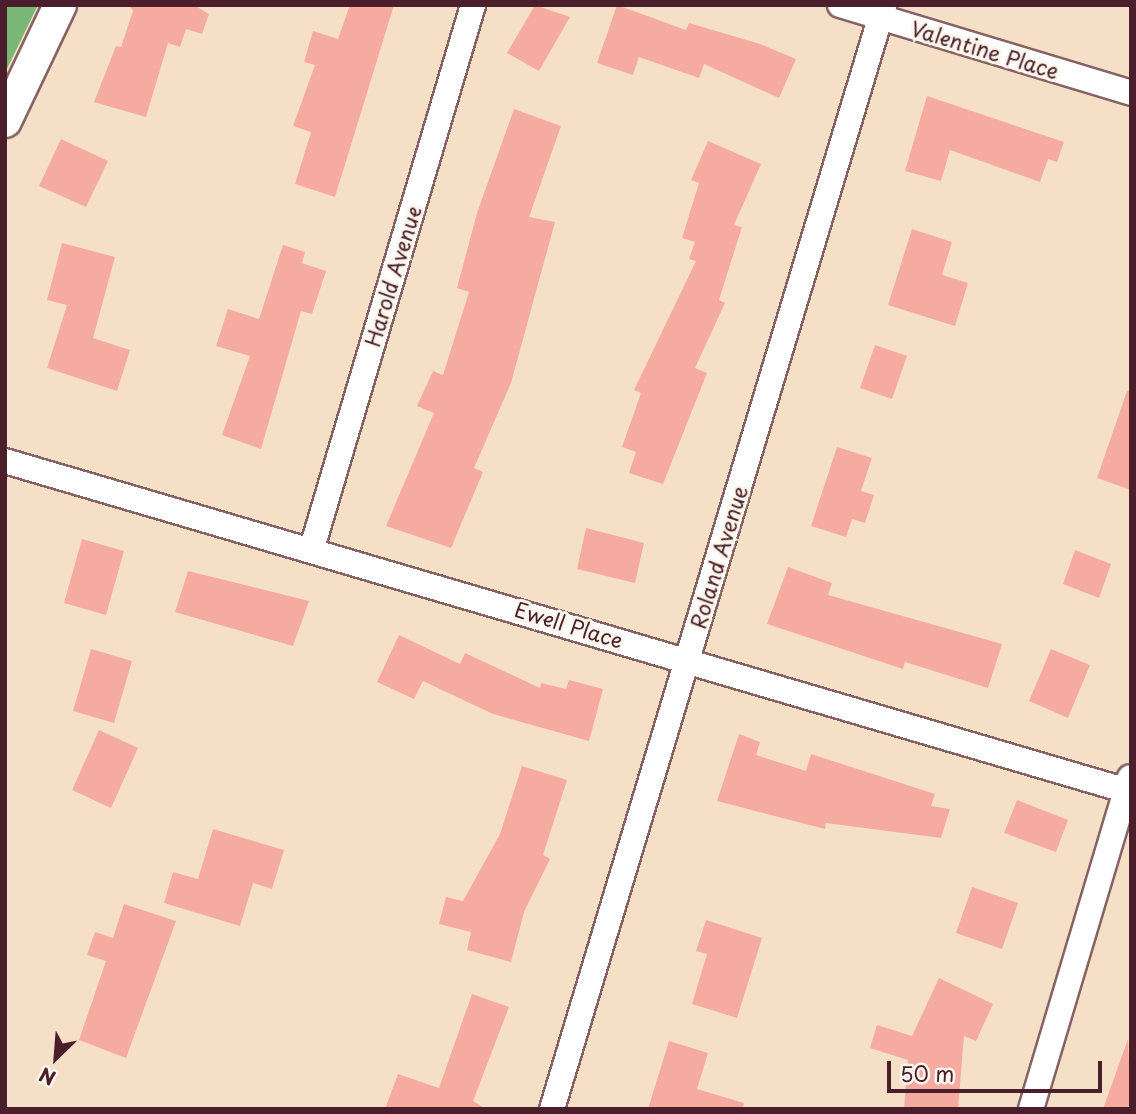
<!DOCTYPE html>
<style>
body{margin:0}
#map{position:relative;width:1136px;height:1114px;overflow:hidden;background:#f5e0c7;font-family:"Playpen Sans",sans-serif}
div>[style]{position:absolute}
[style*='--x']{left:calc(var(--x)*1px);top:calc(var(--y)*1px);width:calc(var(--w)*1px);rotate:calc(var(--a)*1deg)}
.forest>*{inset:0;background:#7bb877}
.building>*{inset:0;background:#f6aba1}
.roads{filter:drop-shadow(2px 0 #866362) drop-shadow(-2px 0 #866362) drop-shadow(0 2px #866362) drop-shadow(0 -2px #866362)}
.minor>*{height:24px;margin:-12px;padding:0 12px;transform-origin:12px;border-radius:12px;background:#fff}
.tertiary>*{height:32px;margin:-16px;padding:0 16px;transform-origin:16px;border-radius:16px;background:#fff}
span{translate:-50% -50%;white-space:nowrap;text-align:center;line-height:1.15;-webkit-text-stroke:6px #fbf7ec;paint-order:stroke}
.street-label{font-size:21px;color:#4a1f2b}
.frame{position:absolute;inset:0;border:7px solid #4a1f2b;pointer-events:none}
.north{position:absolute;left:21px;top:1023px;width:70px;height:70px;-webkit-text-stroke:5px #fbf7ec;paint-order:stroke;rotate:205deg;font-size:19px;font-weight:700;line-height:28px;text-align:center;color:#4a1f2b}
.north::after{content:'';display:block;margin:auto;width:24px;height:32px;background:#4a1f2b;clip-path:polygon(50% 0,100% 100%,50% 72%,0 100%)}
.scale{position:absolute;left:887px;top:1061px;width:215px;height:32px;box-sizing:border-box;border:4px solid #4a1f2b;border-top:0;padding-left:9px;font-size:21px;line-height:24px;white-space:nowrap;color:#4a1f2b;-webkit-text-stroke:5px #fbf7ec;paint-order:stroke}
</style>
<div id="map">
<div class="forest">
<i style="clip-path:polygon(5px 5px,38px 5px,5px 73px)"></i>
</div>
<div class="building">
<i style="clip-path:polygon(129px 5px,194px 5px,209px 14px,202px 34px,186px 29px,180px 47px,168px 43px,146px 117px,94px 102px,116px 46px,121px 47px,133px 11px)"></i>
<i style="clip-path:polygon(350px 5px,394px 5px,335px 197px,295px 184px,311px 132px,293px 126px,315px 65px,304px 62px,313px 31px,338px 39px)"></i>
<i style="clip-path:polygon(535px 5px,570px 17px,539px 71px,507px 53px)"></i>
<i style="clip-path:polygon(617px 5px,686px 30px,689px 23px,760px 44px,796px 59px,779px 98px,704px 64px,699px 78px,639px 57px,633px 75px,597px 63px)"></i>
<i style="clip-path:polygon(927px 96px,1064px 142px,1057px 162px,1048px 159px,1040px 182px,950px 150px,941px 181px,905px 171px)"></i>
<i style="clip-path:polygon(514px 109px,561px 126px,529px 217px,555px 222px,511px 383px,474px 468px,483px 472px,451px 548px,386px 526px,434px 413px,417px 406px,433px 371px,443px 375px,469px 292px,457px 288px,477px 213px)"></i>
<i style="clip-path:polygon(61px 139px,108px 161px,86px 207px,39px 186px)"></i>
<i style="clip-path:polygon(708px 141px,761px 164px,734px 225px,742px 227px,719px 300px,725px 303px,695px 368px,707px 373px,663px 484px,629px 473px,636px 452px,622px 447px,641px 393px,634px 390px,696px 261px,689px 259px,695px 242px,682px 238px,699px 183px,691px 180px)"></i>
<i style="clip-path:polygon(912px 229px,952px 242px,942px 275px,968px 283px,955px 326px,888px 305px)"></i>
<i style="clip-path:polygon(62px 243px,115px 257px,93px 338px,130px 350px,117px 391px,47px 368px,67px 305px,47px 300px)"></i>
<i style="clip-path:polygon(283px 245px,305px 252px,302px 263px,326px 271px,312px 314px,301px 311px,261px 449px,222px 435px,250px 356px,216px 346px,228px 309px,259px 319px)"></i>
<i style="clip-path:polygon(875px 345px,907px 356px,892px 399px,860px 388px)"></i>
<i style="clip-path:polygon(1127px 391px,1131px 392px,1131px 490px,1097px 478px)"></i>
<i style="clip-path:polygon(837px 447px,872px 458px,861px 491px,874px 495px,865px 523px,852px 519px,846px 537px,811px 526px)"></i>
<i style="clip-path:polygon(586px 528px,644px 543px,635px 583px,577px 569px)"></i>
<i style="clip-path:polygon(82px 539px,124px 551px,106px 615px,64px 603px)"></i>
<i style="clip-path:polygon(1075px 550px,1111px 564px,1099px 598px,1063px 584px)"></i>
<i style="clip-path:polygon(788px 567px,832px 583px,828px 595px,1002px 644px,988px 688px,905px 662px,903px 669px,767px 624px)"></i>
<i style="clip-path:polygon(188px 571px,309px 601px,293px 646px,175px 612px)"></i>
<i style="clip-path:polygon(399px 635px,460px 664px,465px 653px,540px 688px,541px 683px,566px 689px,569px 680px,603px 689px,589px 741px,493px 714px,423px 681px,414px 699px,377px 682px)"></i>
<i style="clip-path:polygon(91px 649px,132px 661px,114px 723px,73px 711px)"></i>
<i style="clip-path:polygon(1051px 649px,1090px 665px,1068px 718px,1029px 701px)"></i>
<i style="clip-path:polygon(99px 730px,138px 748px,111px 808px,72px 790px)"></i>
<i style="clip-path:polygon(739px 734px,760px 742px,756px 755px,806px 771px,811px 754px,935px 794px,931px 806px,950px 809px,941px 838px,826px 823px,825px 829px,717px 801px)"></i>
<i style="clip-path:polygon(522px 766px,567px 780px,543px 855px,550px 859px,524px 912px,511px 962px,467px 950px,471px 932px,439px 924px,446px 897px,463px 901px,500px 834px)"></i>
<i style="clip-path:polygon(1017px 800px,1068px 820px,1056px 852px,1004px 833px)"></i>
<i style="clip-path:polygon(213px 829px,284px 850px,272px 889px,253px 883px,240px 926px,164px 903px,173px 872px,198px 879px)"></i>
<i style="clip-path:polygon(972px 887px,1018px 903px,1002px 949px,956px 933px)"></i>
<i style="clip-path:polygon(124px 904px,176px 921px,126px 1058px,79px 1040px,106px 961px,87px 955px,95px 932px,113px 938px)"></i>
<i style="clip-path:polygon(706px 920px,762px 938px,737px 1018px,692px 1004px,707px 954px,696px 951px)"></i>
<i style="clip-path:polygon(939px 978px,993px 1004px,976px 1041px,964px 1036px,958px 1109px,904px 1109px,908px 1060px,870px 1048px,877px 1025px,912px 1036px)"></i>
<i style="clip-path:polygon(472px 994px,509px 1007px,473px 1101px,486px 1109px,385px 1109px,398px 1074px,439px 1088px)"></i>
<i style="clip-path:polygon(1128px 1039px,1131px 1109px,1103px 1109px)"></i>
<i style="clip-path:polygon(669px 1041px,708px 1053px,697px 1089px,744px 1103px,743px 1109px,648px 1109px)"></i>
</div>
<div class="roads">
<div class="minor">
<i style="--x:840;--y:5;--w:304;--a:16.8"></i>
<i style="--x:5;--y:461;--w:1174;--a:16.38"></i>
<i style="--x:312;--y:548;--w:566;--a:-73.48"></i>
<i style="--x:552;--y:1109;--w:1153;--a:-73.26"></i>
<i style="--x:1031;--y:1109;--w:346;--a:-73.4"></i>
</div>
<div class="tertiary">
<i style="--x:5;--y:121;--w:128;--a:-64.6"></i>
</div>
</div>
<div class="street-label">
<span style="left:985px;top:49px;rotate:17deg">Valentine Place</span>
<span style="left:392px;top:276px;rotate:-73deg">Harold Avenue</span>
<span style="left:718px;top:557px;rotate:-73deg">Roland Avenue</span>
<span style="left:569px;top:624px;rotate:17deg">Ewell Place</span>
</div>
<div class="frame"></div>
<div class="north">N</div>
<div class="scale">50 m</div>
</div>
